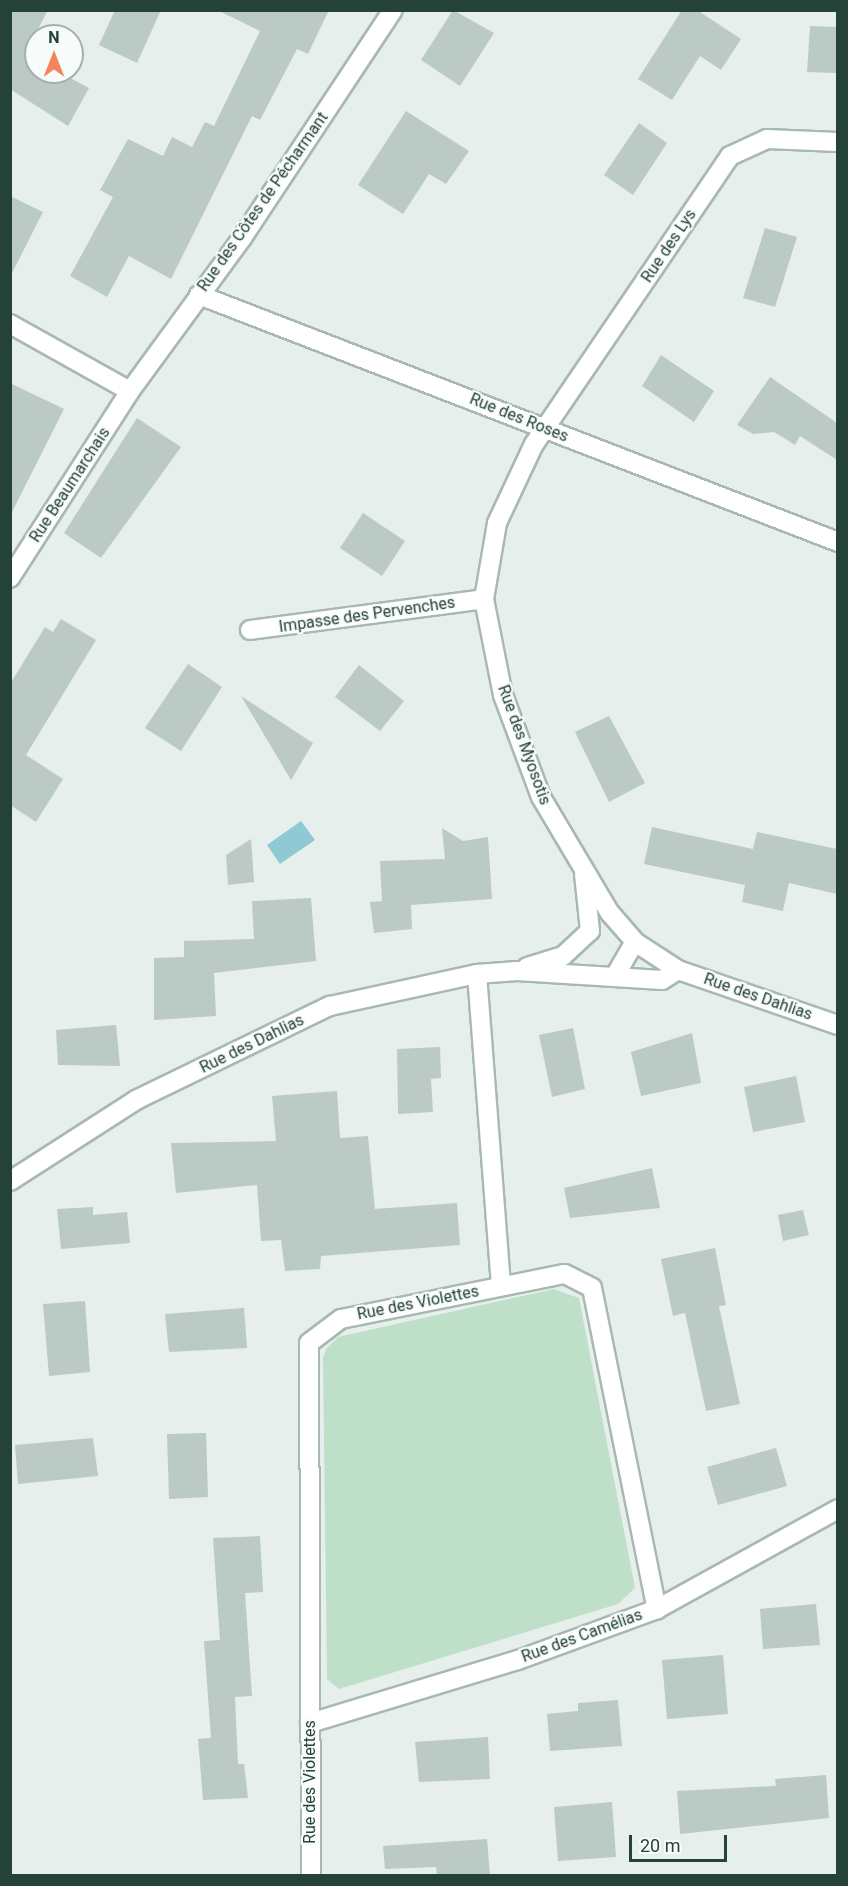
<!DOCTYPE html>
<meta charset="utf-8">
<style>
body{margin:0}
#map{position:relative;width:848px;height:1886px;overflow:hidden;background:#e6efeb;font-family:Roboto,sans-serif}
div>[style]{position:absolute}
[style*='--x']{left:calc(var(--x)*1px);top:calc(var(--y)*1px);width:calc(var(--w)*1px);rotate:calc(var(--a)*1deg)}
.green>*{inset:0;background:#bfe0c8}
.water>*{inset:0;background:#8ec9d4}
.building>*{inset:0;background:#bbcac4}
.roads{filter:drop-shadow(2px 0 #a8b8b2) drop-shadow(-2px 0 #a8b8b2) drop-shadow(0 2px #a8b8b2) drop-shadow(0 -2px #a8b8b2)}
.street>*{height:18px;margin:-9px;padding:0 9px;transform-origin:9px;border-radius:9px;background:#fff}
span{translate:-50% -50%;white-space:nowrap;text-align:center;line-height:1.15;-webkit-text-stroke:4.5px #f7fbf9;paint-order:stroke}
.street-label{font-size:16px;color:#24423a}
.frame{position:absolute;inset:0;border:12px solid #24423a;pointer-events:none}
.north{position:absolute;left:24px;top:24px;width:60px;height:60px;box-sizing:border-box;background:#f7fbf9;border:2px solid #a3b1ad;border-radius:50%;rotate:0deg;font-size:16px;font-weight:700;line-height:24px;text-align:center;color:#24423a}
.north::after{content:'';display:block;margin:auto;width:21px;height:27px;background:#f4845f;clip-path:polygon(50% 0,100% 100%,50% 72%,0 100%)}
.scale{position:absolute;left:629px;top:1835px;width:98px;height:27px;box-sizing:border-box;border:3px solid #24423a;border-top:0;padding-left:8px;font-size:18px;line-height:21px;white-space:nowrap;color:#24423a;-webkit-text-stroke:4px #f7fbf9;paint-order:stroke}
</style>
<div id="map">
<div class="green">
<i style="clip-path:polygon(554px 1289px,579px 1298px,635px 1588px,618px 1604px,339px 1689px,327px 1679px,323px 1357px,327px 1348px,338px 1337px)"></i>
</div>
<div class="water">
<i style="clip-path:polygon(301px 821px,315px 840px,280px 864px,267px 845px)"></i>
</div>
<div class="building">
<i style="clip-path:polygon(10px 10px,48px 10px,25px 54px,36px 60px,36px 72px,59px 72px,89px 88px,68px 126px,10px 89px)"></i>
<i style="clip-path:polygon(115px 10px,161px 10px,137px 63px,99px 45px)"></i>
<i style="clip-path:polygon(217px 10px,329px 10px,308px 54px,297px 49px,260px 120px,252px 116px,171px 279px,129px 256px,107px 297px,70px 276px,113px 197px,100px 190px,128px 139px,163px 156px,172px 137px,192px 147px,205px 122px,214px 126px,260px 31px)"></i>
<i style="clip-path:polygon(453px 10px,494px 33px,460px 86px,421px 60px)"></i>
<i style="clip-path:polygon(682px 10px,697px 10px,741px 39px,721px 70px,700px 56px,672px 100px,638px 79px)"></i>
<i style="clip-path:polygon(810px 26px,837px 27px,837px 73px,807px 72px)"></i>
<i style="clip-path:polygon(406px 111px,469px 151px,446px 184px,429px 174px,403px 214px,358px 185px)"></i>
<i style="clip-path:polygon(639px 123px,667px 143px,633px 195px,604px 175px)"></i>
<i style="clip-path:polygon(10px 196px,43px 212px,10px 277px)"></i>
<i style="clip-path:polygon(765px 228px,797px 237px,775px 307px,743px 298px)"></i>
<i style="clip-path:polygon(661px 355px,714px 391px,694px 422px,642px 386px)"></i>
<i style="clip-path:polygon(770px 377px,837px 423px,837px 460px,800px 436px,795px 445px,774px 432px,753px 434px,737px 425px)"></i>
<i style="clip-path:polygon(10px 383px,64px 409px,10px 516px)"></i>
<i style="clip-path:polygon(137px 418px,181px 447px,101px 558px,64px 533px)"></i>
<i style="clip-path:polygon(363px 513px,405px 541px,382px 576px,340px 548px)"></i>
<i style="clip-path:polygon(61px 619px,96px 640px,26px 755px,63px 779px,36px 822px,10px 805px,10px 684px,45px 627px,53px 632px)"></i>
<i style="clip-path:polygon(188px 664px,222px 687px,181px 751px,145px 728px)"></i>
<i style="clip-path:polygon(359px 665px,404px 701px,380px 731px,335px 697px)"></i>
<i style="clip-path:polygon(241px 696px,313px 743px,291px 780px)"></i>
<i style="clip-path:polygon(609px 716px,645px 783px,609px 802px,575px 732px)"></i>
<i style="clip-path:polygon(652px 827px,753px 849px,757px 832px,837px 849px,837px 894px,789px 883px,783px 911px,742px 902px,745px 885px,644px 864px)"></i>
<i style="clip-path:polygon(442px 828px,463px 841px,488px 837px,492px 899px,411px 905px,412px 929px,374px 933px,370px 902px,382px 901px,380px 861px,445px 859px)"></i>
<i style="clip-path:polygon(251px 839px,254px 882px,228px 885px,226px 855px)"></i>
<i style="clip-path:polygon(311px 898px,316px 961px,214px 973px,216px 1016px,154px 1020px,154px 958px,184px 957px,184px 941px,254px 939px,252px 901px)"></i>
<i style="clip-path:polygon(116px 1025px,120px 1066px,58px 1065px,56px 1030px)"></i>
<i style="clip-path:polygon(573px 1028px,585px 1089px,552px 1097px,539px 1035px)"></i>
<i style="clip-path:polygon(692px 1033px,701px 1083px,641px 1096px,631px 1052px)"></i>
<i style="clip-path:polygon(440px 1047px,441px 1078px,431px 1079px,433px 1112px,398px 1114px,397px 1049px)"></i>
<i style="clip-path:polygon(796px 1076px,805px 1122px,753px 1132px,744px 1087px)"></i>
<i style="clip-path:polygon(337px 1091px,340px 1138px,368px 1136px,375px 1209px,457px 1203px,460px 1245px,321px 1256px,320px 1269px,285px 1271px,281px 1240px,261px 1241px,257px 1185px,176px 1193px,171px 1143px,276px 1141px,272px 1096px)"></i>
<i style="clip-path:polygon(652px 1168px,660px 1208px,570px 1218px,564px 1188px)"></i>
<i style="clip-path:polygon(93px 1207px,93px 1215px,127px 1212px,130px 1243px,61px 1249px,57px 1209px)"></i>
<i style="clip-path:polygon(803px 1210px,809px 1235px,783px 1241px,778px 1215px)"></i>
<i style="clip-path:polygon(715px 1248px,726px 1305px,719px 1306px,740px 1404px,706px 1411px,685px 1313px,673px 1316px,661px 1259px)"></i>
<i style="clip-path:polygon(85px 1301px,90px 1372px,49px 1376px,43px 1304px)"></i>
<i style="clip-path:polygon(244px 1308px,247px 1348px,169px 1352px,165px 1314px)"></i>
<i style="clip-path:polygon(206px 1433px,208px 1497px,169px 1499px,167px 1434px)"></i>
<i style="clip-path:polygon(93px 1438px,98px 1476px,18px 1484px,15px 1445px)"></i>
<i style="clip-path:polygon(776px 1448px,787px 1486px,718px 1505px,707px 1467px)"></i>
<i style="clip-path:polygon(260px 1536px,263px 1592px,245px 1593px,252px 1696px,235px 1697px,238px 1764px,244px 1764px,248px 1798px,203px 1800px,198px 1739px,211px 1738px,204px 1641px,220px 1640px,213px 1538px)"></i>
<i style="clip-path:polygon(816px 1604px,820px 1645px,763px 1649px,760px 1609px)"></i>
<i style="clip-path:polygon(723px 1655px,728px 1714px,667px 1719px,662px 1660px)"></i>
<i style="clip-path:polygon(618px 1700px,622px 1746px,550px 1751px,547px 1714px,578px 1711px,578px 1703px)"></i>
<i style="clip-path:polygon(488px 1737px,490px 1779px,419px 1782px,415px 1742px)"></i>
<i style="clip-path:polygon(826px 1775px,829px 1818px,680px 1834px,677px 1791px,776px 1786px,775px 1779px)"></i>
<i style="clip-path:polygon(612px 1802px,616px 1857px,558px 1861px,554px 1807px)"></i>
<i style="clip-path:polygon(487px 1839px,490px 1875px,437px 1875px,436px 1867px,385px 1869px,383px 1846px)"></i>
</div>
<div class="roads">
<div class="street">
<i style="--x:838;--y:142;--w:71;--a:-177.6"></i>
<i style="--x:767;--y:139;--w:41;--a:155.3"></i>
<i style="--x:730;--y:156;--w:348;--a:124.2"></i>
<i style="--x:534;--y:444;--w:87;--a:115.1"></i>
<i style="--x:497;--y:523;--w:77;--a:99.7"></i>
<i style="--x:484;--y:599;--w:98;--a:78.8"></i>
<i style="--x:503;--y:695;--w:109;--a:69.6"></i>
<i style="--x:541;--y:797;--w:135;--a:59.3"></i>
<i style="--x:610;--y:913;--w:38;--a:49"></i>
<i style="--x:635;--y:942;--w:51;--a:33.1"></i>
<i style="--x:678;--y:970;--w:169;--a:19"></i>
<i style="--x:199;--y:295;--w:685;--a:21.13"></i>
<i style="--x:10;--y:324;--w:137;--a:29.2"></i>
<i style="--x:10;--y:578;--w:222;--a:-57.3"></i>
<i style="--x:130;--y:391;--w:190;--a:-53.8"></i>
<i style="--x:242;--y:238;--w:273;--a:-56.5"></i>
<i style="--x:250;--y:630;--w:236;--a:-7.5"></i>
<i style="--x:527;--y:967;--w:38;--a:-17"></i>
<i style="--x:563;--y:956;--w:37;--a:-43"></i>
<i style="--x:590;--y:931;--w:57;--a:-96"></i>
<i style="--x:477;--y:974;--w:313;--a:85.6"></i>
<i style="--x:615;--y:976;--w:39;--a:-60"></i>
<i style="--x:10;--y:1181;--w:150;--a:-32.7"></i>
<i style="--x:136;--y:1100;--w:216;--a:-25.9"></i>
<i style="--x:330;--y:1006;--w:150;--a:-12.3"></i>
<i style="--x:477;--y:974;--w:40;--a:-4.3"></i>
<i style="--x:517;--y:971;--w:145;--a:3.6"></i>
<i style="--x:662;--y:980;--w:19;--a:-32"></i>
<i style="--x:310;--y:1723;--w:217;--a:-16.9"></i>
<i style="--x:518;--y:1660;--w:148;--a:-20.1"></i>
<i style="--x:657;--y:1609;--w:207;--a:-28.9"></i>
<i style="--x:311;--y:1876;--w:533;--a:-90.21"></i>
<i style="--x:309;--y:1343;--w:40;--a:-37"></i>
<i style="--x:341;--y:1319;--w:228;--a:-11.4"></i>
<i style="--x:565;--y:1274;--w:30;--a:27"></i>
<i style="--x:592;--y:1288;--w:328;--a:78.6"></i>
</div>
</div>
<div class="street-label">
<span style="left:263px;top:202px;rotate:-55deg">Rue des Côtes de Pécharmant</span>
<span style="left:669px;top:246px;rotate:-56deg">Rue des Lys</span>
<span style="left:519px;top:418px;rotate:22deg">Rue des Roses</span>
<span style="left:70px;top:485px;rotate:-57deg">Rue Beaumarchais</span>
<span style="left:367px;top:615px;rotate:-8deg">Impasse des Pervenches</span>
<span style="left:524px;top:745px;rotate:70deg">Rue des Myosotis</span>
<span style="left:758px;top:997px;rotate:19deg">Rue des Dahlias</span>
<span style="left:252px;top:1044px;rotate:-26deg">Rue des Dahlias</span>
<span style="left:418px;top:1303px;rotate:-11deg">Rue des Violettes</span>
<span style="left:582px;top:1636px;rotate:-20deg">Rue des Camélias</span>
<span style="left:310px;top:1782px;rotate:-90deg">Rue des Violettes</span>
</div>
<div class="frame"></div>
<div class="north">N</div>
<div class="scale">20 m</div>
</div>
